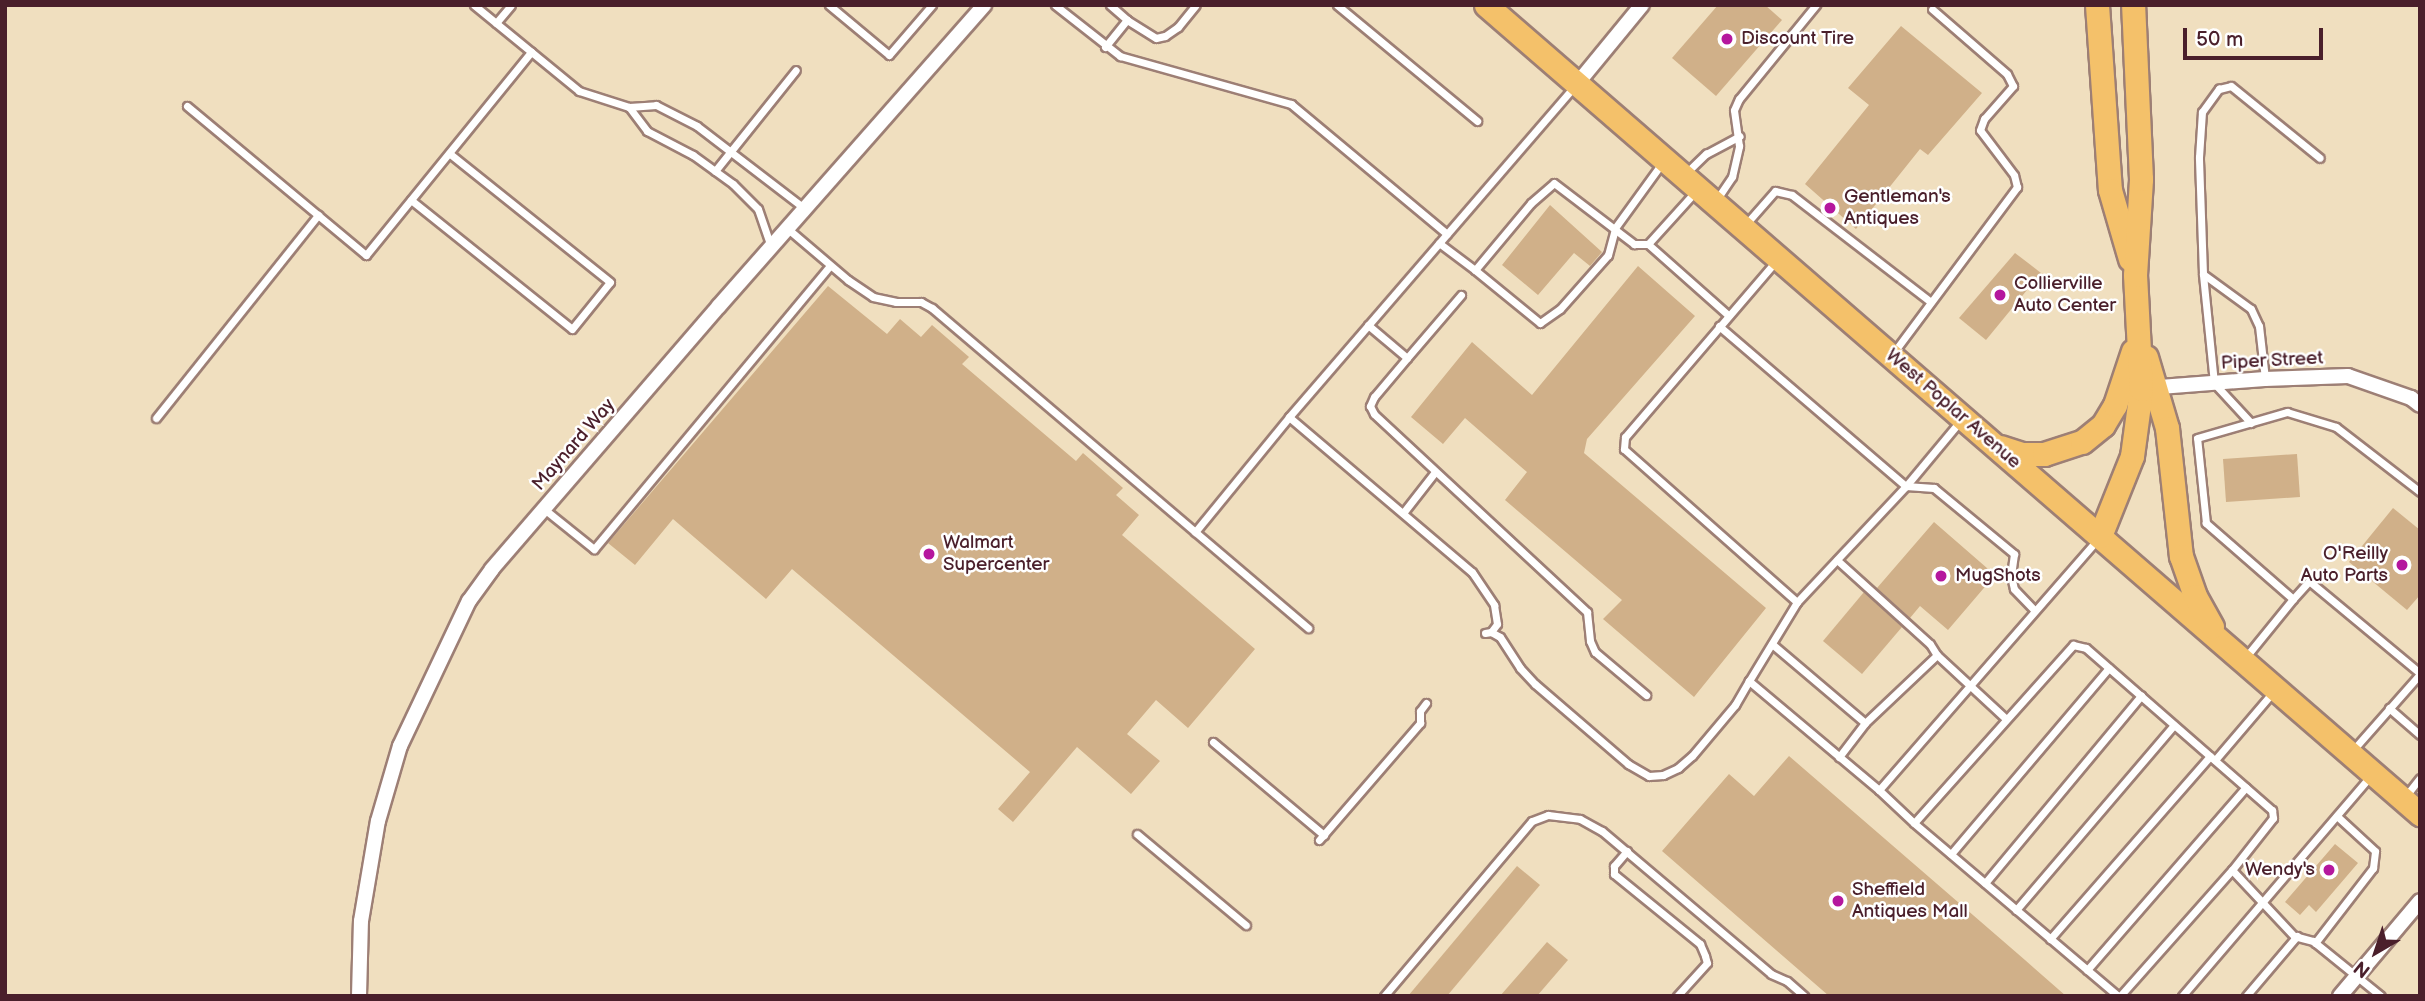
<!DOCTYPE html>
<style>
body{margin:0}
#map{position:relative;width:2425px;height:1001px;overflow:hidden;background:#f0dfbf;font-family:"Balsamiq Sans",sans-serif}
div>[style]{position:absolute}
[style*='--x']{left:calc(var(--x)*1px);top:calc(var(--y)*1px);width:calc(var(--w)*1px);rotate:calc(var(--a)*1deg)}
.building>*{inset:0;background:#d0b089}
.roads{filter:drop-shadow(2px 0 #9d7f75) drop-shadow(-2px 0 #9d7f75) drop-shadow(0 2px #9d7f75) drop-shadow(0 -2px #9d7f75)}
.lane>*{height:7px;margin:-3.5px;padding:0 3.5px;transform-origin:3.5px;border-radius:3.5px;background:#fff}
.street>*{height:14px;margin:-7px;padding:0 7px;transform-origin:7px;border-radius:7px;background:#fff}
.primary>*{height:23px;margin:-11.5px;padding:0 11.5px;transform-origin:11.5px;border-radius:11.5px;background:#f4c16a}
.dots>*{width:19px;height:19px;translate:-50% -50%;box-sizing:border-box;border:4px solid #fff;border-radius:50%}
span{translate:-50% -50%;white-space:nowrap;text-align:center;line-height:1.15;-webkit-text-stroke:5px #fff;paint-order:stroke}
.poi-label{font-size:19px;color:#4a1f2b}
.left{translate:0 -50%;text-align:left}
.right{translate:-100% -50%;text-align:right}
.street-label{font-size:19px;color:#4a1f2b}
.frame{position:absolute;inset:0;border:7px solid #4a1f2b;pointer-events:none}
.north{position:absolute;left:2341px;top:917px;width:70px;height:70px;-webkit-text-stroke:5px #fff;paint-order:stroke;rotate:219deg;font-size:19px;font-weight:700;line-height:28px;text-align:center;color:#4a1f2b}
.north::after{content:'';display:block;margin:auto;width:24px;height:32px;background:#4a1f2b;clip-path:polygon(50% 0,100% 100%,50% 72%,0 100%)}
.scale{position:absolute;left:2183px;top:28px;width:140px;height:32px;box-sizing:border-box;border:4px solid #4a1f2b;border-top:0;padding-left:9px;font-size:21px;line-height:24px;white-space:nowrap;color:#4a1f2b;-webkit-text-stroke:5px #fff;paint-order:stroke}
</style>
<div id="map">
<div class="building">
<i style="clip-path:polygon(1718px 5px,1765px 5px,1782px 20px,1716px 96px,1672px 58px)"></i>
<i style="clip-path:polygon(1901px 26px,1982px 93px,1928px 155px,1920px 149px,1856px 229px,1805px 184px,1869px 105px,1848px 88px)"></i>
<i style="clip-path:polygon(1550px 205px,1602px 252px,1590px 266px,1574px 253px,1538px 295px,1502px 265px)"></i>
<i style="clip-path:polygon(2015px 253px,2041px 273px,1986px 340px,1959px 318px)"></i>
<i style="clip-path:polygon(1638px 266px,1695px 316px,1587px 439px,1584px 453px,1766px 608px,1694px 697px,1603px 619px,1622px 600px,1505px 500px,1527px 472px,1465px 418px,1443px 444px,1411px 417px,1472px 342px,1532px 395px)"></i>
<i style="clip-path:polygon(828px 286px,887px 334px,900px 319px,921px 337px,932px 325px,969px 357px,962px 364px,1076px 461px,1083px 453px,1123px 488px,1116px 495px,1139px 515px,1122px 535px,1255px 649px,1188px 728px,1156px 700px,1127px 734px,1160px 761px,1131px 794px,1077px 747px,1013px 822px,998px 809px,1030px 772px,792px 569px,766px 599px,673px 519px,635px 565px,608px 543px)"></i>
<i style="clip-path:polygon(2297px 454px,2300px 497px,2226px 502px,2223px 459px)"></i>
<i style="clip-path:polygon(2393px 508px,2420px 530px,2420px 595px,2407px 610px,2349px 562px)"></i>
<i style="clip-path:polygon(1934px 522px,1995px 575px,1948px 630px,1920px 606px,1910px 618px,1877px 588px)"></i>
<i style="clip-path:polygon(1864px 592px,1902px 627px,1862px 674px,1823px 641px)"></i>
<i style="clip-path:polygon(1789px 756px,2025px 960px,2066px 996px,1829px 996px,1662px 851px,1729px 774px,1754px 796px)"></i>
<i style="clip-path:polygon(2335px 844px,2358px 863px,2316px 912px,2309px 905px,2300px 915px,2285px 902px)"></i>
<i style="clip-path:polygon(1517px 866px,1540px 885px,1447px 996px,1408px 996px)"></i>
<i style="clip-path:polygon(1547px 942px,1568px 960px,1537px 996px,1500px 996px)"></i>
</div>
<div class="roads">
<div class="lane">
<i style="--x:474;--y:5;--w:136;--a:39.3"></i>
<i style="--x:579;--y:91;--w:52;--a:17.7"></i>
<i style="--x:629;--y:107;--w:27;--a:-4"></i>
<i style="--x:656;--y:105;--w:46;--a:27.1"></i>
<i style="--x:697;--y:126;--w:136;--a:37.5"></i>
<i style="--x:829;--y:5;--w:78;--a:39.8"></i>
<i style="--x:889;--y:55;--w:66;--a:-49.3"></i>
<i style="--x:1055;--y:5;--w:83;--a:38.1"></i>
<i style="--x:1120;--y:56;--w:178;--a:15.7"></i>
<i style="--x:1291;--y:104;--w:203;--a:39.8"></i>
<i style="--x:1110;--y:5;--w:23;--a:41"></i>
<i style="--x:1337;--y:5;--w:182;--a:39.6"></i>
<i style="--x:496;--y:23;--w:23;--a:-50"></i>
<i style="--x:1105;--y:47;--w:35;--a:-51"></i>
<i style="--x:1127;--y:20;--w:34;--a:32"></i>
<i style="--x:1156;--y:38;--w:9;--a:-13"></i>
<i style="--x:1165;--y:36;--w:16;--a:-35"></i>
<i style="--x:1178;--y:27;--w:28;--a:-51"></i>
<i style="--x:187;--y:106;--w:233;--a:39.8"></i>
<i style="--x:366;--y:255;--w:262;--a:-50.9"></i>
<i style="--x:629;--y:107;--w:30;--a:53"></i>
<i style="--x:647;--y:131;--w:52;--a:27.6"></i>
<i style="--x:693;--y:155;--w:49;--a:35.9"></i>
<i style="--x:733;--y:184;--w:35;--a:45"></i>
<i style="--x:758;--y:209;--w:39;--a:71"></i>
<i style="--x:715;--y:171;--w:129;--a:-51.3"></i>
<i style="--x:1686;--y:173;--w:28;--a:-44"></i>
<i style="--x:1706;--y:154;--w:38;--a:-28"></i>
<i style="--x:1717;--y:199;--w:27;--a:-56"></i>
<i style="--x:1732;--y:177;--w:32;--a:-77"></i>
<i style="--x:1739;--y:146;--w:36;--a:-98"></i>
<i style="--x:1734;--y:110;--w:12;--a:-66"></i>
<i style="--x:1739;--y:99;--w:122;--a:-50.7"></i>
<i style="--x:411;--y:200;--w:206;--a:38.7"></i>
<i style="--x:572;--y:329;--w:60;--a:-51"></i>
<i style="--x:610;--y:282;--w:206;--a:-141.3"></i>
<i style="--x:1746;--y:224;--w:44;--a:-48.7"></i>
<i style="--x:1775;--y:191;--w:17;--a:13"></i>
<i style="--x:1792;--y:195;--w:175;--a:37.6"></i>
<i style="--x:788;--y:229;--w:79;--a:40.4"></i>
<i style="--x:848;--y:280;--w:30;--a:34"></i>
<i style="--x:873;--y:297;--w:24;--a:12"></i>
<i style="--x:896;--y:302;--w:25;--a:0"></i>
<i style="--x:921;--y:302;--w:13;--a:29"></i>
<i style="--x:932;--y:308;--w:494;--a:40.4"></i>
<i style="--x:1439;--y:243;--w:45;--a:36.9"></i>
<i style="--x:1475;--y:270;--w:87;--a:-50.1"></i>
<i style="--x:1531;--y:203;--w:30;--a:-41"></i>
<i style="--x:1554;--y:183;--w:101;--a:37.3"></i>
<i style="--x:1634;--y:244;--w:14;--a:0"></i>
<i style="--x:1648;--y:244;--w:108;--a:41.6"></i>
<i style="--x:1648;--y:244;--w:70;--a:-47.9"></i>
<i style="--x:1776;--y:261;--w:232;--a:130.6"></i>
<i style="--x:1625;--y:437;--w:12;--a:95"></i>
<i style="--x:1624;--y:449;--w:231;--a:41.5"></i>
<i style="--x:1475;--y:270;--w:84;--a:39.2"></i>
<i style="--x:1540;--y:323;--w:24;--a:-35"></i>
<i style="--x:1560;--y:309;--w:72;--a:-48.4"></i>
<i style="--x:1608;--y:255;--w:28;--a:-75"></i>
<i style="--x:1615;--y:228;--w:80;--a:-54.1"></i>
<i style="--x:2203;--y:274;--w:59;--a:36.1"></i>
<i style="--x:2251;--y:309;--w:19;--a:65"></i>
<i style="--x:2259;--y:326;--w:53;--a:83.5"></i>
<i style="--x:1368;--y:325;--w:51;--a:40.2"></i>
<i style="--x:1407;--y:358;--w:51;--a:130.2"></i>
<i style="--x:1374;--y:397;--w:10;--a:114"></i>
<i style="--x:1370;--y:406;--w:9;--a:63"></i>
<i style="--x:1374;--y:414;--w:291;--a:42.9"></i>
<i style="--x:1587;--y:612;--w:29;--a:84"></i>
<i style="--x:1590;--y:641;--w:12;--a:66"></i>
<i style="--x:1595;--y:652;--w:67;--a:40.1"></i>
<i style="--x:1719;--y:326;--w:246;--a:40.6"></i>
<i style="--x:1906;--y:486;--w:28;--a:4"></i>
<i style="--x:1934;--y:488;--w:104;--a:39.5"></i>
<i style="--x:2014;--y:554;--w:22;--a:98"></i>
<i style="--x:2011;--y:576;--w:13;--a:77"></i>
<i style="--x:2014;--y:589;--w:30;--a:46"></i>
<i style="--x:1894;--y:352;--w:206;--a:-53.3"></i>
<i style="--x:2017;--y:187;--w:12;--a:-104"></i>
<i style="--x:2014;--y:175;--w:56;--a:-127.1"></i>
<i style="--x:1980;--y:130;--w:12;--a:-70"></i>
<i style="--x:1984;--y:119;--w:44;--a:-48.7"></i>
<i style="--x:2013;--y:86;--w:13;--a:-117"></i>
<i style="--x:2007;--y:74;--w:99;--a:-139.1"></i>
<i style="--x:1407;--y:358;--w:83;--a:-49.4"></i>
<i style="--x:1289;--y:417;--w:240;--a:40.3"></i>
<i style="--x:1472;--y:572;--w:40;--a:56"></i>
<i style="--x:1494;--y:605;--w:19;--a:81"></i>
<i style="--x:1497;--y:624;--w:10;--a:127"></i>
<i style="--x:156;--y:418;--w:260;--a:-51.4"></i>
<i style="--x:2251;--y:423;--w:54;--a:-132.8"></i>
<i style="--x:2214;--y:383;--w:110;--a:-95.8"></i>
<i style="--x:2203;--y:274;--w:117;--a:-92"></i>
<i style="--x:2199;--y:157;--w:45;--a:-86.2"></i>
<i style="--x:2202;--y:112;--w:29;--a:-54"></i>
<i style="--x:2219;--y:89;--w:12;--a:-14"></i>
<i style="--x:2231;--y:86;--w:114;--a:39"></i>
<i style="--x:544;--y:509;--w:64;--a:38.7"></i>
<i style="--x:594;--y:549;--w:368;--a:-50.2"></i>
<i style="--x:1403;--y:513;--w:52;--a:-52"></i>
<i style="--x:1195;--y:532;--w:149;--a:-50.7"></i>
<i style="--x:1289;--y:417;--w:436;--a:-49.2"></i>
<i style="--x:1837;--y:560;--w:125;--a:42.1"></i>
<i style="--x:1930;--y:644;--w:13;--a:58"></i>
<i style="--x:1937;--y:655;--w:94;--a:42.8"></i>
<i style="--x:2293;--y:599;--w:24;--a:-48"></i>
<i style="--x:2309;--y:581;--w:144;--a:39.7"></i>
<i style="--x:1485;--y:633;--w:6;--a:-9"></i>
<i style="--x:1491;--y:632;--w:10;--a:29"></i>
<i style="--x:1500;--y:637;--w:37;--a:57"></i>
<i style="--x:1520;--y:668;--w:22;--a:47"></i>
<i style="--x:1535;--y:684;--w:123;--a:40.7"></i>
<i style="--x:1628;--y:764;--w:24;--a:30"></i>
<i style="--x:1649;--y:776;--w:14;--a:-4"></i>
<i style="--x:1663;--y:775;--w:17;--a:-25"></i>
<i style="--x:1678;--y:768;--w:18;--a:-41"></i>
<i style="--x:1692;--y:756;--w:67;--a:-49.9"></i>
<i style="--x:1735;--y:705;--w:28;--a:-60"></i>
<i style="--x:1772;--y:644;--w:122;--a:40.3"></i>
<i style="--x:1865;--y:723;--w:43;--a:127.4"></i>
<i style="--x:2245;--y:658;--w:76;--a:-50.9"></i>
<i style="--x:2293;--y:599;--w:116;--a:-138.9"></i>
<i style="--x:2206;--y:523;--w:85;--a:-96"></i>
<i style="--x:2197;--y:438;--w:94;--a:-16.1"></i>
<i style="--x:2287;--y:412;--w:51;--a:17"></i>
<i style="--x:2336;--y:427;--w:106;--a:37.7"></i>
<i style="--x:2389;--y:708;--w:41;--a:41.1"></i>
<i style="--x:1865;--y:723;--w:99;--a:-43.4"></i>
<i style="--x:1213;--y:742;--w:145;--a:40"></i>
<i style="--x:2353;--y:750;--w:101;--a:-48.6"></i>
<i style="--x:2215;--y:760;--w:89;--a:-49.5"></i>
<i style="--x:1879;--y:790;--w:170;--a:-140"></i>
<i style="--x:1749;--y:681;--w:92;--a:-58.7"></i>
<i style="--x:1797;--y:602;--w:159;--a:-46.8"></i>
<i style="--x:1906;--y:486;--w:86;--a:-50.2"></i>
<i style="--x:2405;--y:797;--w:24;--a:-52"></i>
<i style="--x:1914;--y:823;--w:48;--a:-136.7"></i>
<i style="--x:1879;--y:790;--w:332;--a:-48.9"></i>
<i style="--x:1137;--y:834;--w:142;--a:39.9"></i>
<i style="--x:1319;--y:840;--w:155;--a:-49.2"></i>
<i style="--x:1420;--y:723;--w:12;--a:-90"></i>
<i style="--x:1420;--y:711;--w:10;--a:-53"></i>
<i style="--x:1627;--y:851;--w:20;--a:131"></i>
<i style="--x:1614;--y:866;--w:8;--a:90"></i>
<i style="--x:1614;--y:874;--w:111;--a:39.1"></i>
<i style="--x:1700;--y:944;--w:13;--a:67"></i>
<i style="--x:1705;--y:956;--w:7;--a:74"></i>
<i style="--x:1707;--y:963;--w:45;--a:132.3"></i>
<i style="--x:1951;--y:854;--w:244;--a:-49.7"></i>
<i style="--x:1985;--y:883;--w:244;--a:-50.2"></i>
<i style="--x:2016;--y:910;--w:243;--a:-49.5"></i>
<i style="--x:2050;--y:939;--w:243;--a:-48.8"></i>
<i style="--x:2315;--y:943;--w:95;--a:-52.3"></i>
<i style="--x:2373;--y:868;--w:17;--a:-83"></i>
<i style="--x:2375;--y:851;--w:52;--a:-137.4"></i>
<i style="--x:2087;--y:970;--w:242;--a:-49"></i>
<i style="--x:1384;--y:996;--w:229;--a:-49.8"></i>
<i style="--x:1532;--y:821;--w:17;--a:-21"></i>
<i style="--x:1548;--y:815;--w:32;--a:7"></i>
<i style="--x:1580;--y:819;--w:25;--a:29"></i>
<i style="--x:1602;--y:831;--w:221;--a:40.2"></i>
<i style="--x:1771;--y:974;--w:17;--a:24"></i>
<i style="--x:1787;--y:981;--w:23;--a:41"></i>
<i style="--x:2118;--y:996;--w:267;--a:-139.7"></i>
<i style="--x:1914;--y:823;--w:239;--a:-48.2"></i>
<i style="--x:2073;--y:645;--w:13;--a:13"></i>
<i style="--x:2086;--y:648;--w:247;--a:41.1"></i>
<i style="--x:2272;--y:810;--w:8;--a:83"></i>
<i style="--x:2273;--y:818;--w:66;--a:128.3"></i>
<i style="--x:2232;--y:870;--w:91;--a:46.8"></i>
<i style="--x:2294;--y:936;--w:20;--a:15"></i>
<i style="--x:2313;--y:941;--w:87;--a:39"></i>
<i style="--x:2120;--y:996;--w:169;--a:-48.4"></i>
<i style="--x:2182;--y:996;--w:289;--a:-49.4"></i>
<i style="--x:2246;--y:996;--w:79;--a:-49.6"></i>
</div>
<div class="street">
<i style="--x:1577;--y:84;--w:102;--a:-50.6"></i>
<i style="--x:2147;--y:388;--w:118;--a:-4.4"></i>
<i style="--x:2265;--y:379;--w:83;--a:-2.1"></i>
<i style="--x:2348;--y:376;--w:67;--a:19.2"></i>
<i style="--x:2411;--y:398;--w:11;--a:38"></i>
<i style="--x:359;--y:996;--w:75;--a:-88.5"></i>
<i style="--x:361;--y:921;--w:101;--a:-80.4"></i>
<i style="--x:378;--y:821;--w:78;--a:-73.7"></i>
<i style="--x:400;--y:746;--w:161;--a:-64.6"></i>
<i style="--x:469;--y:601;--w:39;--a:-54"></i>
<i style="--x:492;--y:569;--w:347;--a:-49.2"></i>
<i style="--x:719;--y:306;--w:401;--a:-48.6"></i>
<i style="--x:2340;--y:996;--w:124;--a:-49.9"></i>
</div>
<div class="primary">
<i style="--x:1486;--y:5;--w:1236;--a:40.9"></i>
<i style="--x:2097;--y:5;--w:185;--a:86"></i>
<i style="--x:2110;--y:190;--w:72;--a:73.8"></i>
<i style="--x:2146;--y:357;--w:74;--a:73.5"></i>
<i style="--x:2167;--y:428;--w:129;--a:83.8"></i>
<i style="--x:2181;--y:556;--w:42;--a:70.7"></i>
<i style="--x:2195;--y:596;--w:35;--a:61"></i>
<i style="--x:2000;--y:447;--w:22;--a:18"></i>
<i style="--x:2021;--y:454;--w:23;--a:0"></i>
<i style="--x:2044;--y:454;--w:40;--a:-18"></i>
<i style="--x:2082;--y:442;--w:27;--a:-39"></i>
<i style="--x:2103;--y:425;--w:23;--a:-59"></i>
<i style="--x:2115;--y:405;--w:57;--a:-71.6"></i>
<i style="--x:2100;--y:536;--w:86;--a:-68.2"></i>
<i style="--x:2132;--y:456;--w:68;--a:-82.3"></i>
<i style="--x:2141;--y:389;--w:114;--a:-93"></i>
<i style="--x:2135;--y:275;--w:96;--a:-86.4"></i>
<i style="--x:2141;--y:179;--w:174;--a:-92.6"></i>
</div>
</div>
<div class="dots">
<i style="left:1727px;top:39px;background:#b5179e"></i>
<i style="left:1830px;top:208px;background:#b5179e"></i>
<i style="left:2000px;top:295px;background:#b5179e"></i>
<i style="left:929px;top:554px;background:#b5179e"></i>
<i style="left:2402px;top:565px;background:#b5179e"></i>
<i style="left:1941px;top:576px;background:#b5179e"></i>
<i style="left:2329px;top:870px;background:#b5179e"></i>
<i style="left:1838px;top:901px;background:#b5179e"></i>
</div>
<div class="poi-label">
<span class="left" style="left:1741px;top:39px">Discount Tire</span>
<span class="left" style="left:1844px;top:208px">Gentleman's<br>Antiques</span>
<span class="left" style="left:2014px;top:295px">Collierville<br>Auto Center</span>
<span class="left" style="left:943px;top:554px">Walmart<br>Supercenter</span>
<span class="right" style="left:2388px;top:565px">O'Reilly<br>Auto Parts</span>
<span class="left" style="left:1955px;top:576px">MugShots</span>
<span class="right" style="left:2315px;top:870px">Wendy's</span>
<span class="left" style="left:1852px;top:901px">Sheffield<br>Antiques Mall</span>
</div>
<div class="street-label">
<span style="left:2272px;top:361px;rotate:-3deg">Piper Street</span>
<span style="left:1953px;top:409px;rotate:41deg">West Poplar Avenue</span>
<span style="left:574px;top:445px;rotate:-49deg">Maynard Way</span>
</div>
<div class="frame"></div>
<div class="north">N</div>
<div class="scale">50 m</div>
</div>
